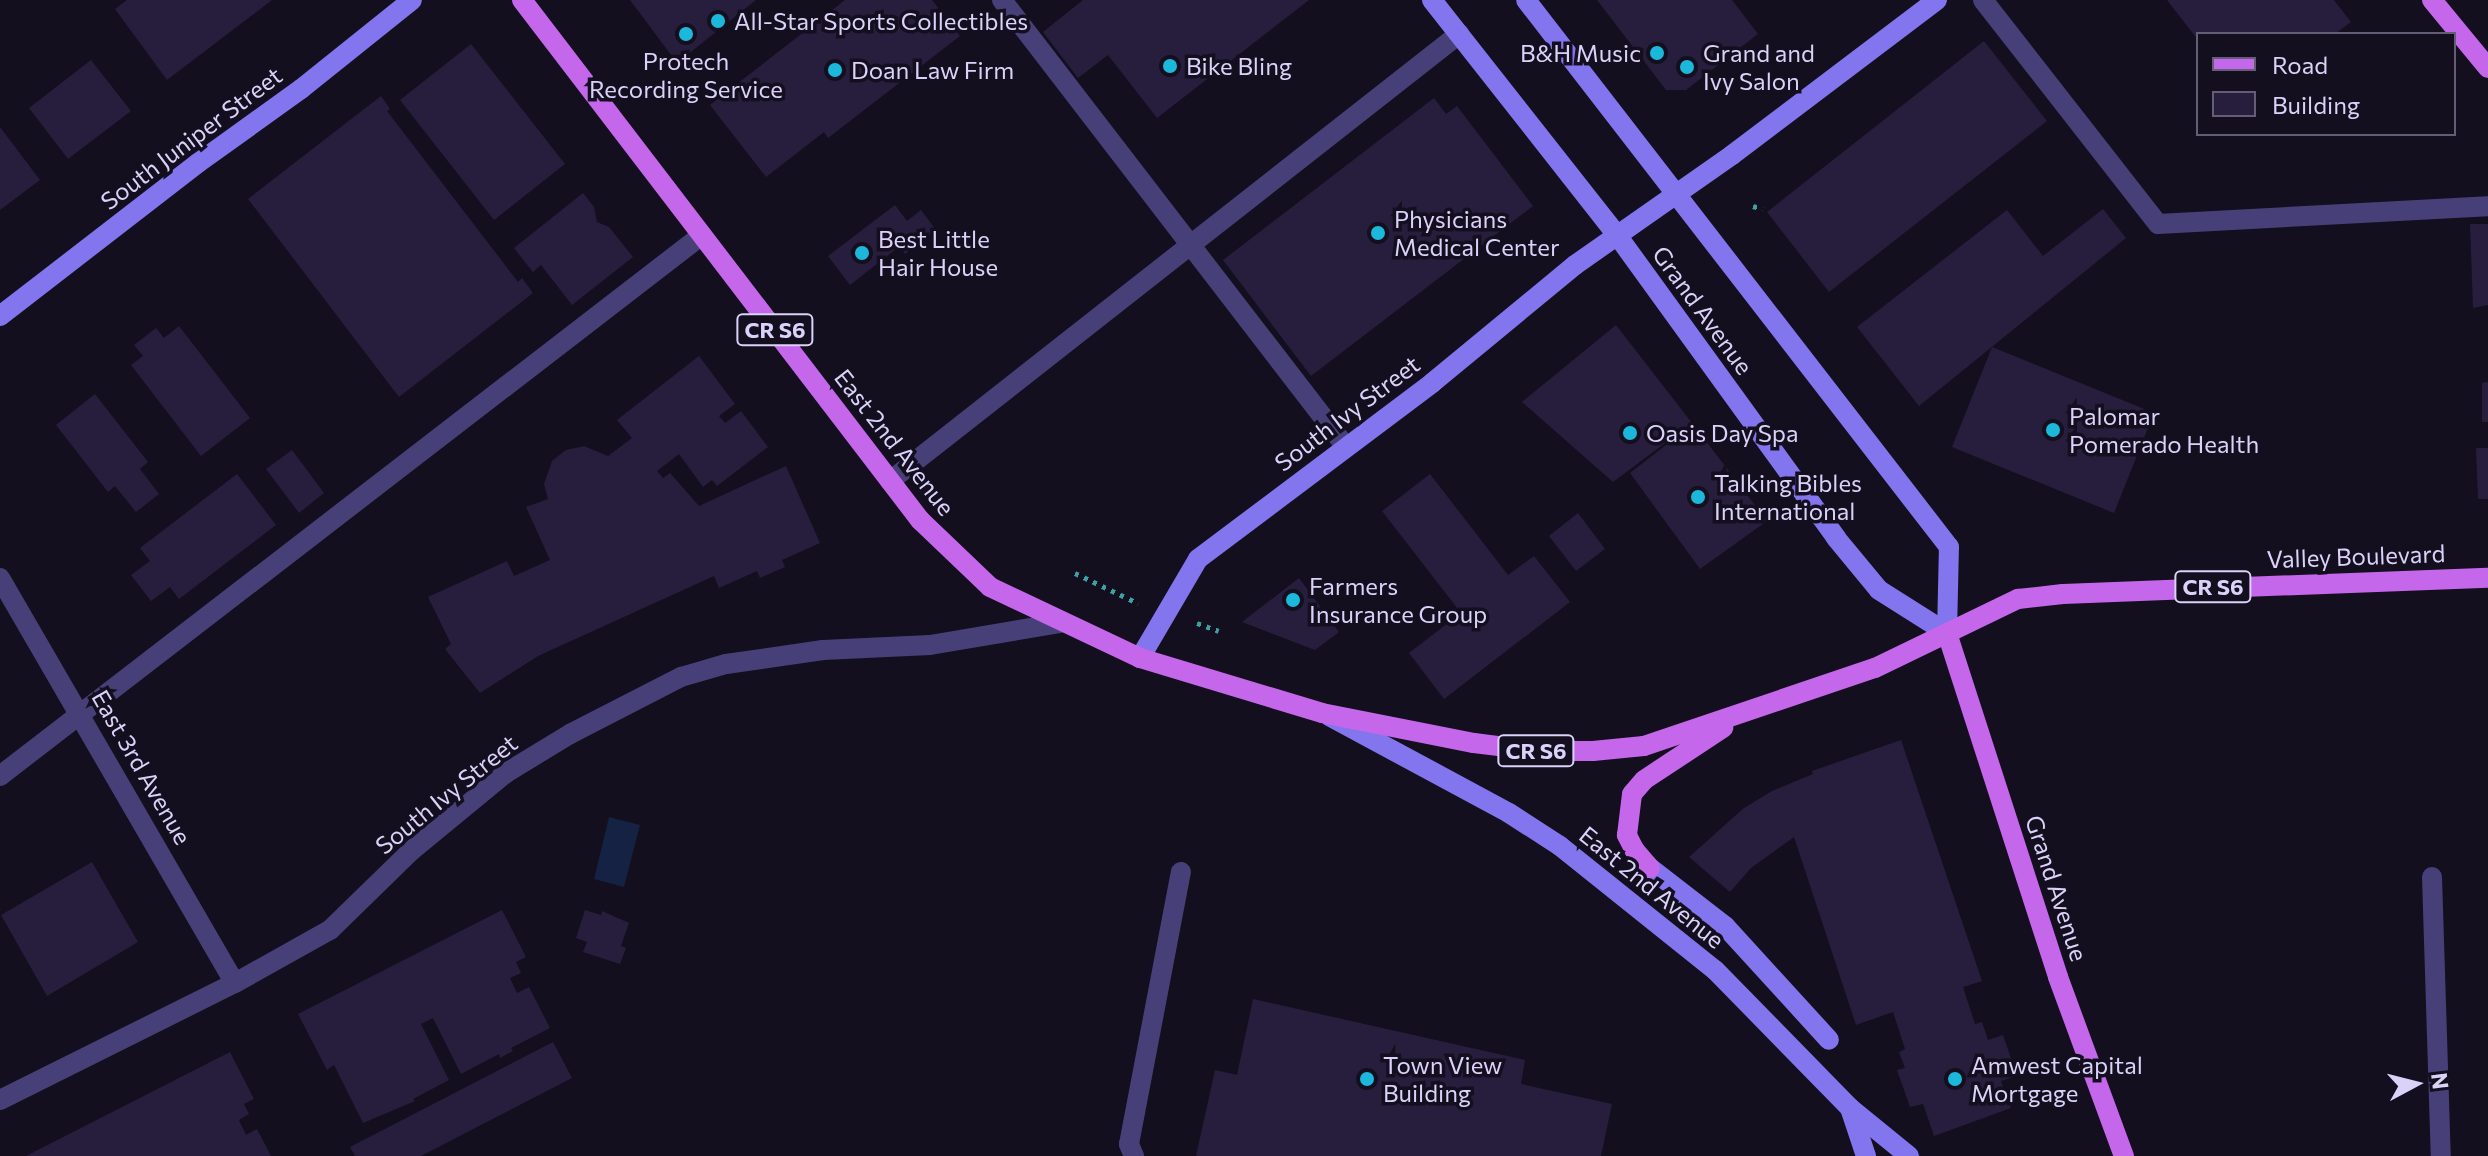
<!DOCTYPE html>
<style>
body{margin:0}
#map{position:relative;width:2488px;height:1156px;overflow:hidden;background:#130f1f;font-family:Commissioner,sans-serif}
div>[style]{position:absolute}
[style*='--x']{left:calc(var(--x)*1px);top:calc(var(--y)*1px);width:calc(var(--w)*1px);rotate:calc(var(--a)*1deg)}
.water>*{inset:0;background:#152243}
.building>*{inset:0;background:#271e3d}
.path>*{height:5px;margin-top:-2.5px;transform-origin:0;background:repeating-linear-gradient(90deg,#3da1a3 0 4px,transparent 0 10px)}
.lane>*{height:20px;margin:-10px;padding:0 10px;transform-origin:10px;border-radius:10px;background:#474078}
.street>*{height:20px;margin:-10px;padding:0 10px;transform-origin:10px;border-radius:10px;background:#474078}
.secondary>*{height:20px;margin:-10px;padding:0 10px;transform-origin:10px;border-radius:10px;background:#8275ed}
.primary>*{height:20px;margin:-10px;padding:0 10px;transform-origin:10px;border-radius:10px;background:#c567eb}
.dots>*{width:22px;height:22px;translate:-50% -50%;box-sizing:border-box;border:4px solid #130f1f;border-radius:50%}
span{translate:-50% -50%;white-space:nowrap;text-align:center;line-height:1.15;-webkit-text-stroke:7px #130f1f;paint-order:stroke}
.shield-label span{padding:2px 6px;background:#130f1f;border:2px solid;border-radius:6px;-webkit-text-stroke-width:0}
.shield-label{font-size:22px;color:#dad2f9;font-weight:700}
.poi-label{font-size:24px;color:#dad2f9}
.left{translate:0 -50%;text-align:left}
.right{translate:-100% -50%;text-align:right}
.street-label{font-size:24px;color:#dad2f9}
.legend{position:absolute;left:2196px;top:32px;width:260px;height:104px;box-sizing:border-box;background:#130f1f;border:2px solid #635d76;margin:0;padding:10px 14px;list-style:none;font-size:24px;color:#dad2f9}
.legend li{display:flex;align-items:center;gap:16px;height:40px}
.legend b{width:40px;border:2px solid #635d76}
.north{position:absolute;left:2376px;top:1044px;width:80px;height:80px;-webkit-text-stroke:6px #130f1f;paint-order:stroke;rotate:83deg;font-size:22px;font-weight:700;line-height:32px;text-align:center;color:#dad2f9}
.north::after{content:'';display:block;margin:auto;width:28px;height:36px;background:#dad2f9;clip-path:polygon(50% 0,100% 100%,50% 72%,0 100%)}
</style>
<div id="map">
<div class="water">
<i style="clip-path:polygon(609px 817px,640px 825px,624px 887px,594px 879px)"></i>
</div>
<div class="building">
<i style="clip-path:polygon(127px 0,272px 0,167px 80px,115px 9px)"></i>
<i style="clip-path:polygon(630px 0,756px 0,677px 63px)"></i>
<i style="clip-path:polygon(845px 0,932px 0,960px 36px,828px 138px,824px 132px,766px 177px,710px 105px)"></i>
<i style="clip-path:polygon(1083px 0,1309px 0,1157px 118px,1108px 55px,1078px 78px,1043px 32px)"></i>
<i style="clip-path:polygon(1597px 0,1732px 0,1758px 34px,1686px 90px,1666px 90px)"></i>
<i style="clip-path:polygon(2167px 0,2334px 0,2351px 22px,2335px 34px,2198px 34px,2198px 40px)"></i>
<i style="clip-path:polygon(1984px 41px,2047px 121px,1829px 292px,1767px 212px)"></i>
<i style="clip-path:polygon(471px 44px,565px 164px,494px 220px,400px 100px)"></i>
<i style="clip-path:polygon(91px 60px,131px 111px,68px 159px,29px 108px)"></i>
<i style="clip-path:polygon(381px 96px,390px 109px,387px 111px,518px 282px,522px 278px,533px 293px,399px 397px,248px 199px)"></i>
<i style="clip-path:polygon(1434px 98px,1446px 114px,1457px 106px,1533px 206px,1311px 376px,1223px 260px)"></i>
<i style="clip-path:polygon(0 127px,40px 180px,0 210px)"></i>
<i style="clip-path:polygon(583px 193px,594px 207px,597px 222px,609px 227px,633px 257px,572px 305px,541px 265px,533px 272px,514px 248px)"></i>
<i style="clip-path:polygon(895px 205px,907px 221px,921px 210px,936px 230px,905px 254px,893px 237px,889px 240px,896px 249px,850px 285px,828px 256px)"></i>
<i style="clip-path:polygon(2103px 209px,2126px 238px,1919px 406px,1857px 327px,2007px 210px,2043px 256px)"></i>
<i style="clip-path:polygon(2470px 224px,2488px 224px,2488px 305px,2473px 308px)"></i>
<i style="clip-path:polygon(1616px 325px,1692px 423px,1613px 482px,1522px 402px)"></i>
<i style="clip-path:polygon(179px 326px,250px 418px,201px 456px,131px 365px,143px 356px,134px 345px,156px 328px,164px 338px)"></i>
<i style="clip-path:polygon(1992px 347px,2154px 413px,2114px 513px,1952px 447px)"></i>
<i style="clip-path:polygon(699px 356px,735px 404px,719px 416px,725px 423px,741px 411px,768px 447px,717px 486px,712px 480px,703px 487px,679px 454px,657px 471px,663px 478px,670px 473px,699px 506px,786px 466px,820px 543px,782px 560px,785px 567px,760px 578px,757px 571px,719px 588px,714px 576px,538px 656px,480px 693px,445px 649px,451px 644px,428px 597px,507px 561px,514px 576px,550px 560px,526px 507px,548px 499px,544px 484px,552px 461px,566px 450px,584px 446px,608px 456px,632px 438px,617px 420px)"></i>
<i style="clip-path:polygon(2488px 382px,2488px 422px,2482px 422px,2482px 383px)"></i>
<i style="clip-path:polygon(95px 394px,148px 462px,140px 469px,159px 494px,136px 512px,115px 486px,108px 492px,56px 425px)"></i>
<i style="clip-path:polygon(1693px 424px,1767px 521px,1700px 569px,1630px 473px)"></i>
<i style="clip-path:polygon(2476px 448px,2488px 448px,2488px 499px,2478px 499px)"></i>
<i style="clip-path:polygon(292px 450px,324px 493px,299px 513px,266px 469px)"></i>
<i style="clip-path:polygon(237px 474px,276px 525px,179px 599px,170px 587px,151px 601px,131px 575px,150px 561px,140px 548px)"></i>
<i style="clip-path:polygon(1430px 474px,1508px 575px,1534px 556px,1570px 602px,1444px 699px,1409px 653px,1461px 613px,1382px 511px)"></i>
<i style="clip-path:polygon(1578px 513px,1605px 549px,1576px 571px,1549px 536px)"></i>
<i style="clip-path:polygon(1299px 578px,1339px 632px,1315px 650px,1242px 622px)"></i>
<i style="clip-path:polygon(1901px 740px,1982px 981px,1963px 987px,1975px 1024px,1982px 1022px,1988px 1040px,2003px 1035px,2017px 1076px,2001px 1081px,2011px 1108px,1934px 1136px,1923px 1104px,1910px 1107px,1897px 1070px,1905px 1068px,1899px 1052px,1905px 1049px,1893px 1012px,1856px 1025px,1794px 837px,1751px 868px,1730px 892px,1689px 857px,1744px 808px,1772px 791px,1813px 774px,1812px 771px)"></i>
<i style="clip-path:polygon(92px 862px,138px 942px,47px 996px,1px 915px)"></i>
<i style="clip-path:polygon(502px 910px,526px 957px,516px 962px,521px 973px,510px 978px,517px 993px,529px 987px,550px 1028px,511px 1048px,513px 1051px,500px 1058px,499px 1054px,461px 1074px,433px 1018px,421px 1024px,449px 1080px,413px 1099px,415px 1101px,363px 1123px,334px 1065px,327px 1070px,298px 1014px)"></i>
<i style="clip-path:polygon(585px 910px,601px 915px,602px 911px,629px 923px,621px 946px,626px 948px,620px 964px,583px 952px,587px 942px,576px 938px)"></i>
<i style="clip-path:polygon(1253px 999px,1525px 1060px,1521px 1084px,1612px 1104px,1601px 1156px,1196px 1156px,1215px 1070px,1237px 1075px)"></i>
<i style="clip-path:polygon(553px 1042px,572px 1078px,421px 1156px,355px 1156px,350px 1147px)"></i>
<i style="clip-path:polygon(230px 1052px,254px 1099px,244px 1104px,249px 1114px,239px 1120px,246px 1135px,257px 1129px,271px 1156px,26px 1156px)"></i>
</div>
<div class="path">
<i style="--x:1753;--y:206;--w:10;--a:17"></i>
<i style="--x:1075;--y:573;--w:70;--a:25.5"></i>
<i style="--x:1197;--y:623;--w:23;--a:20"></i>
</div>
<div class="lane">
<i style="--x:1002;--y:0;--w:564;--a:52.42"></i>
<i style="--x:1983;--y:0;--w:284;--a:52"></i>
<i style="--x:2158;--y:224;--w:330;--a:-3.1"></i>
<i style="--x:890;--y:481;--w:724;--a:-38.15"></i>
<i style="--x:0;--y:776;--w:886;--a:-37.62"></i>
<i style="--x:2432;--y:877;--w:279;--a:88.2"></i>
<i style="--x:1134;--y:1156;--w:13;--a:-113"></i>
<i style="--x:1129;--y:1144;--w:277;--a:-79.2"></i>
</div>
<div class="street">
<i style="--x:0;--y:578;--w:468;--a:59.9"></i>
<i style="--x:0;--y:1100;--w:263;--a:-26.5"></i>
<i style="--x:235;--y:983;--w:109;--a:-29.2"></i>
<i style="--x:330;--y:930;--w:113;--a:-44.3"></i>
<i style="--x:411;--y:851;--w:123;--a:-39.4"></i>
<i style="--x:506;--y:773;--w:75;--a:-31.4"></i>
<i style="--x:570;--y:734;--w:125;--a:-27.2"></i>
<i style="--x:681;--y:677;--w:47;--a:-16.1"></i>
<i style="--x:726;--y:664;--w:98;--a:-8.2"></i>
<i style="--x:823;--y:650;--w:107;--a:-2.7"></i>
<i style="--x:930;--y:645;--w:132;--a:-9.6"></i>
</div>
<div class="secondary">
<i style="--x:1432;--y:0;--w:299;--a:51.8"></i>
<i style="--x:1617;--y:235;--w:374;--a:54.1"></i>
<i style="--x:1836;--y:538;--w:67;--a:50.4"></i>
<i style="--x:1879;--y:590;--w:80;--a:32.3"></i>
<i style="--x:1947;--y:633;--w:86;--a:-88.7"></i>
<i style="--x:1949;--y:547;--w:691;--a:-127.72"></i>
<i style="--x:0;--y:316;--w:250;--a:-37.7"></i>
<i style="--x:198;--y:163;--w:127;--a:-35.7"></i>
<i style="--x:301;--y:89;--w:142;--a:-38.7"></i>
<i style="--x:1140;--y:658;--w:115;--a:-59.6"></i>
<i style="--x:1198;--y:559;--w:293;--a:-36.9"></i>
<i style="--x:1432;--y:383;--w:185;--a:-39.5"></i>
<i style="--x:1575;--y:265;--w:192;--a:-35"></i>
<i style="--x:1732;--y:155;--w:257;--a:-37.1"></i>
<i style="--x:1329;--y:716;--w:204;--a:28.3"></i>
<i style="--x:1509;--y:813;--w:61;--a:32.9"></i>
<i style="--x:1560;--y:846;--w:198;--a:38.7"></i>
<i style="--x:1715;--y:970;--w:193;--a:45.6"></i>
<i style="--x:1850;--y:1108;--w:76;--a:39.1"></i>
<i style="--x:1650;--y:868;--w:95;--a:37.7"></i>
<i style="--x:1725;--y:926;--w:154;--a:47.6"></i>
<i style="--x:1850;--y:1108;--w:51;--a:71.6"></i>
</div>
<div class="primary">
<i style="--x:522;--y:0;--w:655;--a:52.57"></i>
<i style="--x:920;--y:520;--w:97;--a:43.7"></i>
<i style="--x:990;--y:587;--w:166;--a:25.3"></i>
<i style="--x:1140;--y:658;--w:190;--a:16.8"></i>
<i style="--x:1322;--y:713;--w:155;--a:11.2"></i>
<i style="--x:1474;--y:743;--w:64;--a:7.1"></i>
<i style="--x:1538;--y:751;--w:55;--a:0"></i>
<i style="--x:1593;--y:751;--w:51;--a:-5.6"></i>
<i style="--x:1644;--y:746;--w:244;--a:-18.7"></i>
<i style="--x:1875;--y:668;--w:159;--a:-25.8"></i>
<i style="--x:2018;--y:599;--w:45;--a:-6.3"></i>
<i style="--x:2063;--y:594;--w:425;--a:-2.2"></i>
<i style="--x:2432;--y:0;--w:88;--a:50.5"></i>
<i style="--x:1947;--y:633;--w:361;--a:72.1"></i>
<i style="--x:2058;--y:977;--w:191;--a:69.8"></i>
<i style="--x:1650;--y:868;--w:23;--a:-131"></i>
<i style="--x:1635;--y:851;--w:18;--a:-117"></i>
<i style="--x:1627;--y:835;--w:41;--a:-83"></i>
<i style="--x:1632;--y:794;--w:18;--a:-49"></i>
<i style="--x:1644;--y:780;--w:95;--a:-33.4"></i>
</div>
<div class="dots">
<i style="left:718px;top:21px;background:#1cb8db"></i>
<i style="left:686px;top:34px;background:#1cb8db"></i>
<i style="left:1657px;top:53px;background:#1cb8db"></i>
<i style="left:1170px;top:66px;background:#1cb8db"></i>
<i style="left:1687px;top:67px;background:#1cb8db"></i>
<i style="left:835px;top:70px;background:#1cb8db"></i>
<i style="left:1378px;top:233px;background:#1cb8db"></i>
<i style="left:862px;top:253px;background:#1cb8db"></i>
<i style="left:2053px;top:430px;background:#1cb8db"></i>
<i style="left:1630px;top:433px;background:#1cb8db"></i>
<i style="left:1698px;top:497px;background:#1cb8db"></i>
<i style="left:1293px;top:600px;background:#1cb8db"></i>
<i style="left:1367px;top:1079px;background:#1cb8db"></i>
<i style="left:1955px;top:1079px;background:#1cb8db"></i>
</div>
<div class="shield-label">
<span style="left:775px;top:330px">CR S6</span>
<span style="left:2213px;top:587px">CR S6</span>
<span style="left:1536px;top:751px">CR S6</span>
</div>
<div class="poi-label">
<span class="left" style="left:734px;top:21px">All-Star Sports Collectibles</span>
<span class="right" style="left:1641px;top:53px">B&amp;H Music</span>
<span class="left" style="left:1703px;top:67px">Grand and<br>Ivy Salon</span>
<span style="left:686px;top:75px">Protech<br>Recording Service</span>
<span class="left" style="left:1186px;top:66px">Bike Bling</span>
<span class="left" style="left:851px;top:70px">Doan Law Firm</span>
<span class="left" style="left:1394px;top:233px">Physicians<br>Medical Center</span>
<span class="left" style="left:878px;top:253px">Best Little<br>Hair House</span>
<span class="left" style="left:2069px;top:430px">Palomar<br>Pomerado Health</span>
<span class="left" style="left:1646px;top:433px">Oasis Day Spa</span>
<span class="left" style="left:1714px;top:497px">Talking Bibles<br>International</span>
<span class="left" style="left:1309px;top:600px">Farmers<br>Insurance Group</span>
<span class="left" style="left:1383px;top:1079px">Town View<br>Building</span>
<span class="left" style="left:1971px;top:1079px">Amwest Capital<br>Mortgage</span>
</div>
<div class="street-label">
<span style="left:191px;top:138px;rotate:-37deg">South Juniper Street</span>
<span style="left:1703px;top:310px;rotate:54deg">Grand Avenue</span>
<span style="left:1347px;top:413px;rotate:-37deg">South Ivy Street</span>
<span style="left:895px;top:442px;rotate:52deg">East 2nd Avenue</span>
<span style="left:2356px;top:556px;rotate:-2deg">Valley Boulevard</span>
<span style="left:142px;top:767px;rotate:60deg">East 3rd Avenue</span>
<span style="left:446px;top:794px;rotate:-39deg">South Ivy Street</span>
<span style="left:1652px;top:887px;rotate:39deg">East 2nd Avenue</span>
<span style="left:2057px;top:888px;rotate:72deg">Grand Avenue</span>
</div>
<ul class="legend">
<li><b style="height:10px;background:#c567eb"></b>Road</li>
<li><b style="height:22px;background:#271e3d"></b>Building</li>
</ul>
<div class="north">N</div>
</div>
